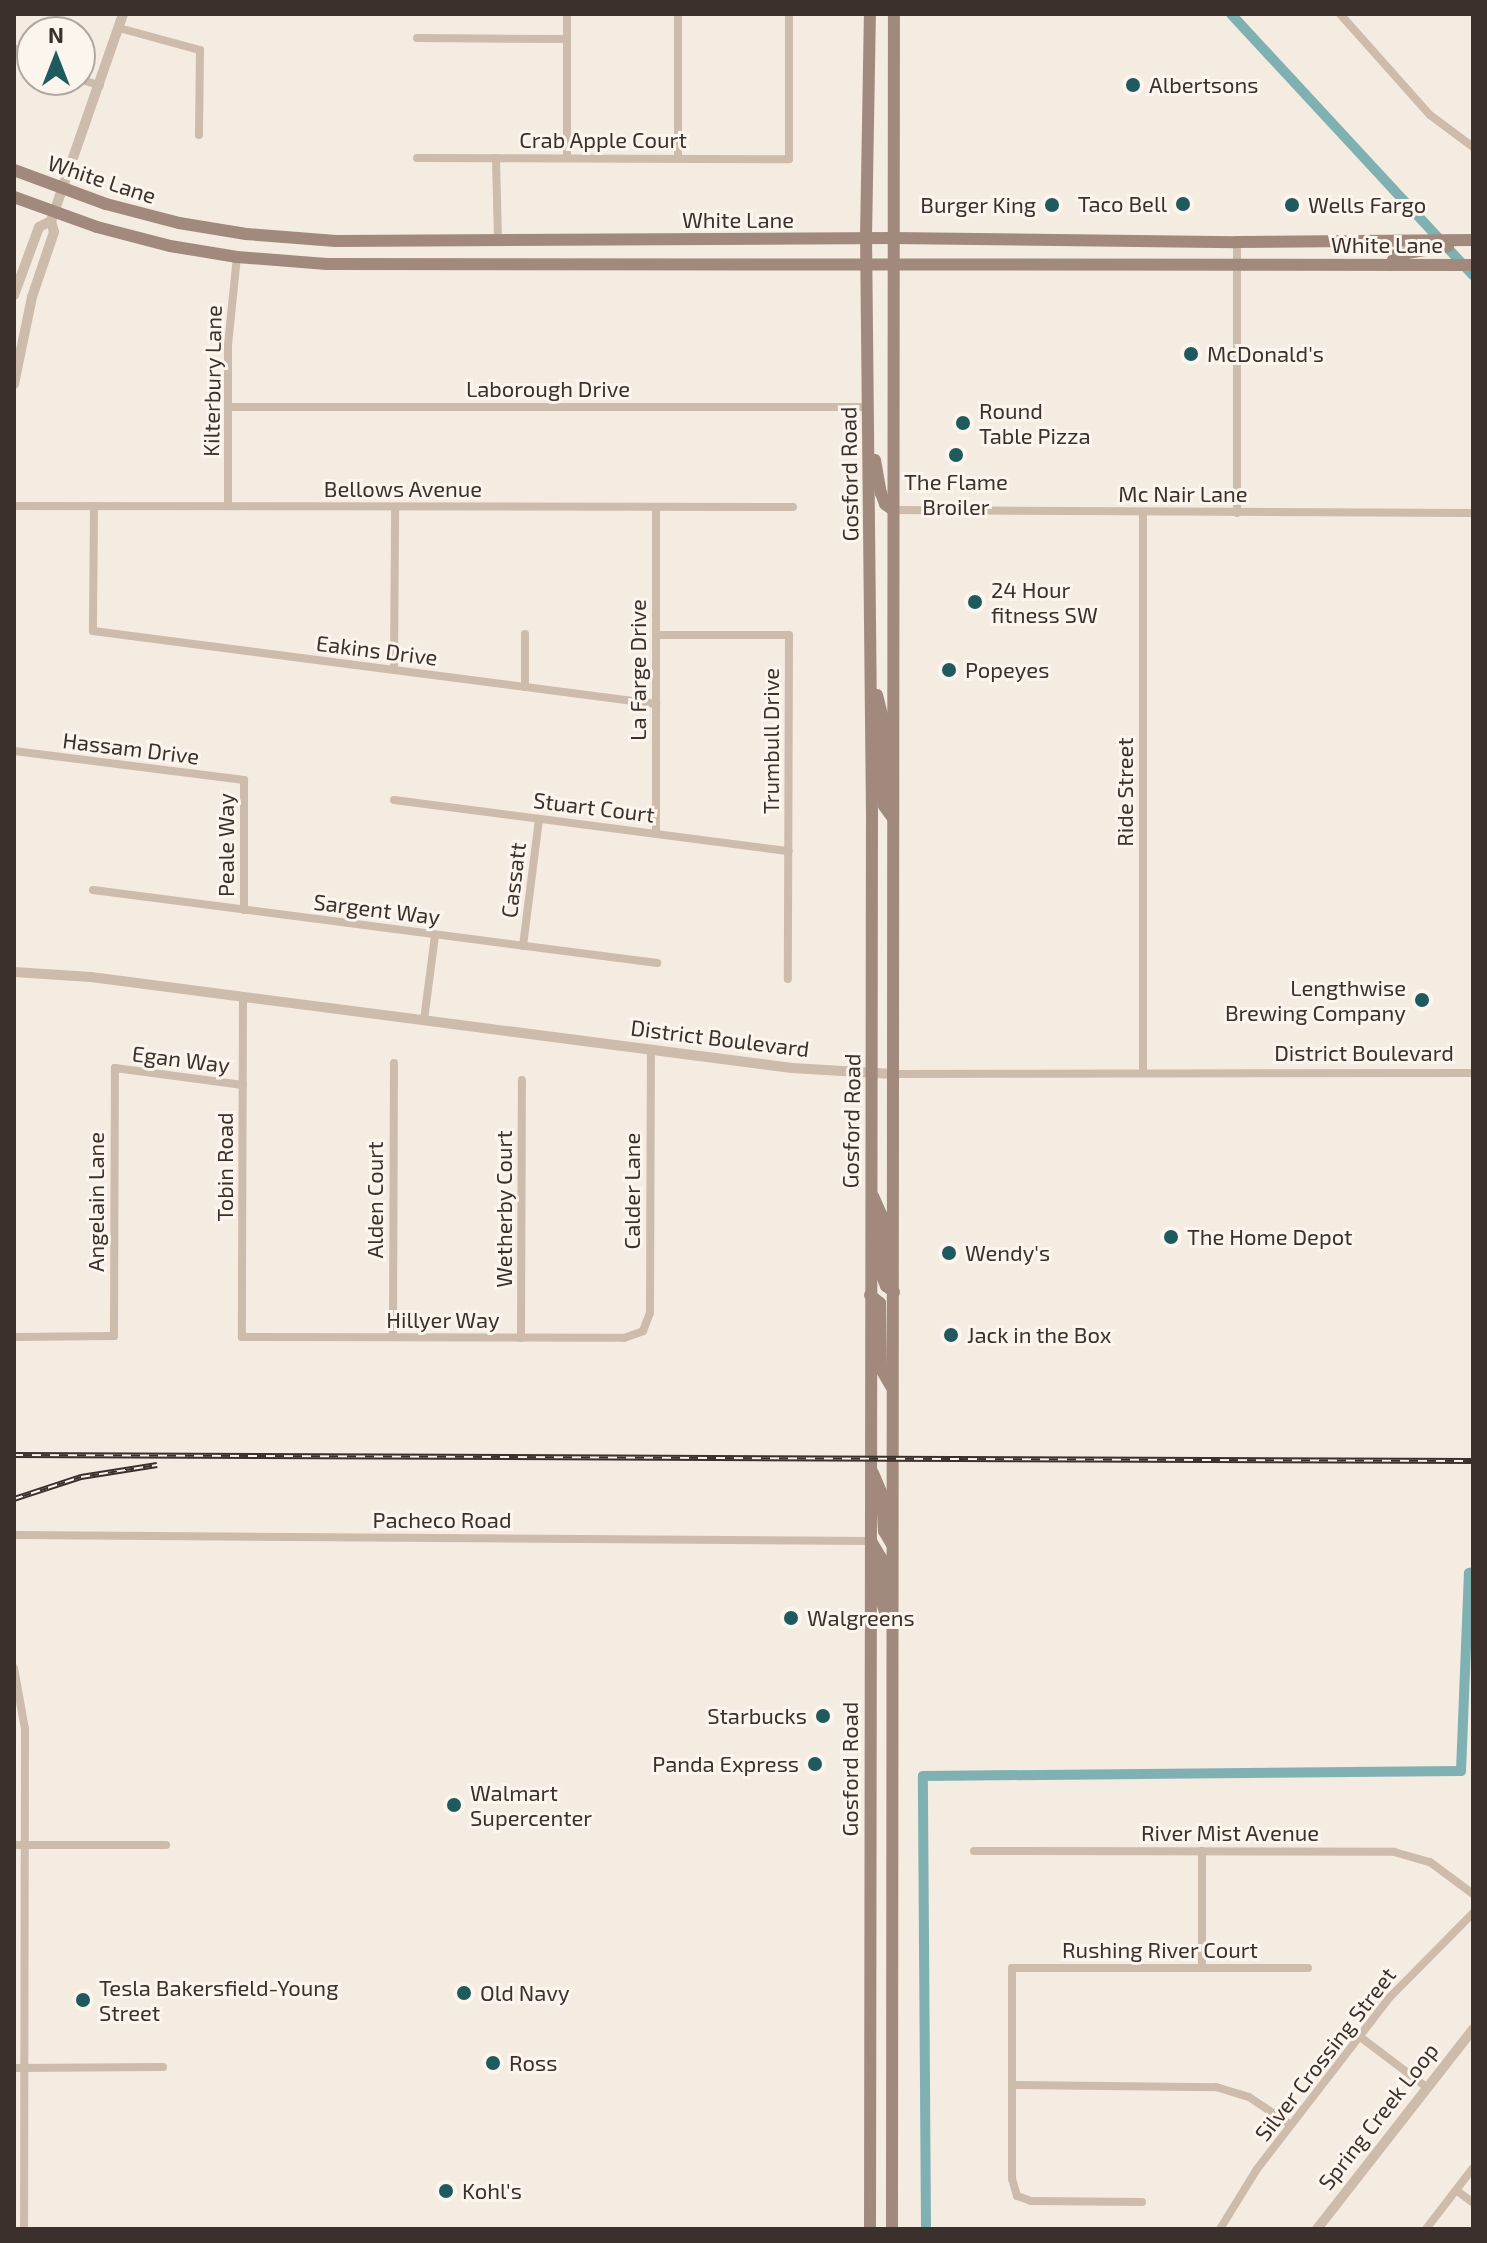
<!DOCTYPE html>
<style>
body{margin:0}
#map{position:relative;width:1487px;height:2243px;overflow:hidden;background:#f4ebe1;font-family:"Exo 2",sans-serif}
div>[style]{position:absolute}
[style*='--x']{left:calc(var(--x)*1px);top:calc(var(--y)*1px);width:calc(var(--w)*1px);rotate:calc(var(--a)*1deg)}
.canal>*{height:10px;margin:-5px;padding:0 5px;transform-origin:5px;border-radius:5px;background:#7fb0b2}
.minor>*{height:8px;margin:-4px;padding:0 4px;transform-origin:4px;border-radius:4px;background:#cdbbac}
.tertiary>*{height:10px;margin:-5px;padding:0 5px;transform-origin:5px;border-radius:5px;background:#cdbbac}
.secondary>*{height:12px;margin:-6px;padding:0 6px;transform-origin:6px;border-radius:6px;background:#a18a7d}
.rail>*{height:6px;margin-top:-3px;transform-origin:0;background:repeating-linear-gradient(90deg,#fbf5ee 0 9px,#3b302b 0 18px);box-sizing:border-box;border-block:2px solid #3b302b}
.dots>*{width:22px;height:22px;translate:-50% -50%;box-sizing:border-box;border:4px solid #fbf5ee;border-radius:50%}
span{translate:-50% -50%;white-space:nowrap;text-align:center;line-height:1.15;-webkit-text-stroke:6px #fbf5ee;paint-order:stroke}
.poi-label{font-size:22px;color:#3b302b}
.left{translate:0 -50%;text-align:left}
.right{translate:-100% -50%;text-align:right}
.street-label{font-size:22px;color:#3b302b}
.frame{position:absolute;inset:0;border:16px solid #3b302b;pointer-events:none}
.north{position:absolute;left:16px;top:16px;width:80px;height:80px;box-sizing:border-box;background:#fbf5ee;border:2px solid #aea6a0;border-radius:50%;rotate:0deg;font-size:22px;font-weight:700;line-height:32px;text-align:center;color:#3b302b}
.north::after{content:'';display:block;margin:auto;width:28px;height:36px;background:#1f5a5e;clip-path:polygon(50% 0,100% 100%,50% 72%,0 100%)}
</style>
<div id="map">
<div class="canal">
<i style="--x:1231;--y:14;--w:356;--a:47.2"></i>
<i style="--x:926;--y:2229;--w:453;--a:-90.4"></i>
<i style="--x:923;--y:1776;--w:538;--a:-0.53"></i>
<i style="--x:1461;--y:1771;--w:198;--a:-87.7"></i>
<i style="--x:1469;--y:1573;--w:4;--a:-14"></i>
</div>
<div class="minor">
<i style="--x:1340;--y:14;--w:135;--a:48.3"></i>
<i style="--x:1430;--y:115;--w:54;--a:36.7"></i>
<i style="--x:119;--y:28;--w:84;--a:15.2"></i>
<i style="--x:200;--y:50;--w:85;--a:90.7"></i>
<i style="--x:417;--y:38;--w:150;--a:0.4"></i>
<i style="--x:14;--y:48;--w:20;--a:27"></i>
<i style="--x:80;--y:79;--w:21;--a:19"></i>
<i style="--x:417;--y:158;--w:372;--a:0.2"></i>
<i style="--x:789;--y:159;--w:145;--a:-90"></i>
<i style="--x:496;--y:158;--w:83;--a:88.6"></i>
<i style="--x:567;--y:158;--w:144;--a:-90"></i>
<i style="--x:678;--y:159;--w:145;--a:-90"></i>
<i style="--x:228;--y:407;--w:641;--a:0"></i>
<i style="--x:14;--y:506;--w:779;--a:0.07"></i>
<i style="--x:94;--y:506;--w:125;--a:90.5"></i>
<i style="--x:93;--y:631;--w:568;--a:7.39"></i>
<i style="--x:228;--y:506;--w:161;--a:-90"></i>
<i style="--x:228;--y:345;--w:88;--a:-84.2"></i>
<i style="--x:893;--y:510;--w:580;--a:0.3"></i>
<i style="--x:1237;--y:513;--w:271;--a:-90"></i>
<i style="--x:656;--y:635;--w:133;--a:0"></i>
<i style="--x:789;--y:635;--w:344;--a:90.2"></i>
<i style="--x:394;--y:670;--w:163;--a:-89.6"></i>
<i style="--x:525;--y:687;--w:53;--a:-90"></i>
<i style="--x:14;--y:751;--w:232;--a:7.2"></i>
<i style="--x:244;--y:780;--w:130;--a:90"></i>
<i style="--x:394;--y:800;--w:398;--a:7.4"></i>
<i style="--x:656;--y:834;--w:327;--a:-90"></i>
<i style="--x:93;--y:890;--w:569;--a:7.37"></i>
<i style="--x:523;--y:946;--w:128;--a:-82.8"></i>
<i style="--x:243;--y:997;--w:340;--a:90.2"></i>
<i style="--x:242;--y:1337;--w:382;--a:0.1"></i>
<i style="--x:624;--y:1338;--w:20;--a:-20"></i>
<i style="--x:643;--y:1331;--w:19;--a:-69"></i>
<i style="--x:650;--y:1313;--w:263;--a:-89.8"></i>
<i style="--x:424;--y:1020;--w:86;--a:-82.6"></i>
<i style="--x:1143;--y:1072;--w:560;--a:-90"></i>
<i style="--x:893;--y:1074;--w:580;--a:-0.1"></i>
<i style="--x:14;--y:1337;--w:100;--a:-0.6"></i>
<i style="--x:114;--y:1336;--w:268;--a:-89.8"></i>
<i style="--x:115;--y:1068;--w:129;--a:7.6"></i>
<i style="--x:393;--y:1337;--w:274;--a:-89.8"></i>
<i style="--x:521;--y:1338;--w:258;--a:-89.8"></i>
<i style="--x:14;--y:1535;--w:857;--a:0.4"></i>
<i style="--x:14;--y:1668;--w:62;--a:79.8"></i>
<i style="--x:25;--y:1729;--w:500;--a:90.11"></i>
<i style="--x:14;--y:1845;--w:152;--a:0"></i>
<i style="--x:974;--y:1851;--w:420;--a:0.1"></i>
<i style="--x:1394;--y:1852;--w:37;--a:16"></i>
<i style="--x:1430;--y:1862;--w:54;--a:36.7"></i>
<i style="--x:1202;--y:1851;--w:117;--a:90"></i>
<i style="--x:1359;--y:2036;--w:83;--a:37.1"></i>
<i style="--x:14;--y:2068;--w:149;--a:-0.4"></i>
<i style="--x:1012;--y:2085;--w:204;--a:0.6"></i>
<i style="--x:1216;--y:2087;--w:34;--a:17"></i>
<i style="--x:1249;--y:2097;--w:50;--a:33.7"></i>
<i style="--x:1456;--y:2190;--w:21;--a:37"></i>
<i style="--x:1142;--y:2202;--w:111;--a:-179.5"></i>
<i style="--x:1031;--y:2201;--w:15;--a:-160"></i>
<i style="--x:1017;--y:2196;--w:18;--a:-106"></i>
<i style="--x:1012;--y:2179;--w:211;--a:-90"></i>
<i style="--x:1012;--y:1968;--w:296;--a:0"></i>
<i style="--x:1220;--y:2229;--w:70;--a:-58.3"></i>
<i style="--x:1257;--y:2169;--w:217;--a:-52.3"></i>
<i style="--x:1390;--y:1997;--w:118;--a:-45.3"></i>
<i style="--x:1426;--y:2229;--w:77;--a:-52.4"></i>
</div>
<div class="tertiary">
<i style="--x:14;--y:295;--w:72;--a:-69.8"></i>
<i style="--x:39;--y:227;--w:13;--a:-27"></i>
<i style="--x:14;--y:384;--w:89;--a:-78.3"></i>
<i style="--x:32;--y:297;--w:69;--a:-71.3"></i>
<i style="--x:54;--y:232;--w:11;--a:-105"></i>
<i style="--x:51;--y:221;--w:219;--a:-70.8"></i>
<i style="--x:14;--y:972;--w:77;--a:3.7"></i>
<i style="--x:91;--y:977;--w:707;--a:7.4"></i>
<i style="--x:792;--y:1068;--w:101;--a:3.4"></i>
<i style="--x:1317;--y:2229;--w:254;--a:-52"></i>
</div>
<div class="secondary">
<i style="--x:14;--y:170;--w:98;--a:20.3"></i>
<i style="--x:106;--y:204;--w:75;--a:14.6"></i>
<i style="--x:179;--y:223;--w:68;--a:9.3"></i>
<i style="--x:246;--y:234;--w:90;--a:4.4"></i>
<i style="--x:336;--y:241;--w:556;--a:-0.31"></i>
<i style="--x:892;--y:238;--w:345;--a:0.7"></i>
<i style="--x:1237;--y:242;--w:236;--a:-0.5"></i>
<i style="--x:14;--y:197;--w:88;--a:19.9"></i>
<i style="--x:97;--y:227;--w:75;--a:14.6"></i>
<i style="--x:170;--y:246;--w:68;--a:9.3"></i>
<i style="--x:237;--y:257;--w:90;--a:4.4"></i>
<i style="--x:327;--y:264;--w:1146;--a:0.05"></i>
<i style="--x:1390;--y:265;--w:12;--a:-59"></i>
<i style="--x:1396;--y:255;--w:53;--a:-9.8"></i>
<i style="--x:875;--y:460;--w:34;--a:80"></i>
<i style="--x:881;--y:493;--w:12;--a:70"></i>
<i style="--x:885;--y:504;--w:10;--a:37"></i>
<i style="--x:877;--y:695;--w:21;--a:76"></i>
<i style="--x:882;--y:715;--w:76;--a:90"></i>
<i style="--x:882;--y:791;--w:15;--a:82"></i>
<i style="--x:884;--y:806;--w:14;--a:54"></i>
<i style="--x:873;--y:1196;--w:22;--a:66"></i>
<i style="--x:882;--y:1216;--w:60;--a:90"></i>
<i style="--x:882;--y:1276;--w:11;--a:68"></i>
<i style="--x:886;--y:1286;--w:10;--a:37"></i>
<i style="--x:870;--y:1295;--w:13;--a:39"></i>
<i style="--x:880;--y:1303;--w:66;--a:89.1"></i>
<i style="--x:881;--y:1369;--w:20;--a:60"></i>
<i style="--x:873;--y:1473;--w:23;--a:67"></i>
<i style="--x:882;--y:1494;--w:37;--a:87"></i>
<i style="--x:884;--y:1531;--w:14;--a:60"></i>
<i style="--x:871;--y:1541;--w:21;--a:59"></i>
<i style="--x:882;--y:1559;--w:44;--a:90"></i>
<i style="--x:882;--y:1603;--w:18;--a:71"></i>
<i style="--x:870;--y:2229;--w:1413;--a:-89.92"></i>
<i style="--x:872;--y:816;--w:578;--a:-90.59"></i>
<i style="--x:866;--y:238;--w:224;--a:-89"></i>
<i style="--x:892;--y:2229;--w:2215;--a:-89.95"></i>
</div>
<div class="rail">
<i style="--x:14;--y:1455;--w:1459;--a:0.24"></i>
<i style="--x:14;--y:1499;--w:71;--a:-18.2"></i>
<i style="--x:81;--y:1477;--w:77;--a:-9"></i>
</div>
<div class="dots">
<i style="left:1133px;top:85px;background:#1f5a5e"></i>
<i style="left:1183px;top:204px;background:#1f5a5e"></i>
<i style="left:1052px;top:205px;background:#1f5a5e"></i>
<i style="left:1292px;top:205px;background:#1f5a5e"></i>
<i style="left:1191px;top:354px;background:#1f5a5e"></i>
<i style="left:963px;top:423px;background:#1f5a5e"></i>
<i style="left:956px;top:455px;background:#1f5a5e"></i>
<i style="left:975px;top:602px;background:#1f5a5e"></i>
<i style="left:949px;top:670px;background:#1f5a5e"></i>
<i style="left:1422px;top:1000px;background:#1f5a5e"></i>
<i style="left:1171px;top:1237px;background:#1f5a5e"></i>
<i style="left:949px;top:1253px;background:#1f5a5e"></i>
<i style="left:951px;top:1335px;background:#1f5a5e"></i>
<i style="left:791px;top:1618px;background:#1f5a5e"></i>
<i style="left:823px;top:1716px;background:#1f5a5e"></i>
<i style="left:815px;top:1764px;background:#1f5a5e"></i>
<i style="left:454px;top:1805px;background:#1f5a5e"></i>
<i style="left:464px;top:1993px;background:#1f5a5e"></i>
<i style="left:83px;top:2000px;background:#1f5a5e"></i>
<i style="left:493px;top:2063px;background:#1f5a5e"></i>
<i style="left:446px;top:2191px;background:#1f5a5e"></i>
</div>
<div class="poi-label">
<span class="left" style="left:1149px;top:85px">Albertsons</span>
<span class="right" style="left:1167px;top:204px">Taco Bell</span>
<span class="right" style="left:1036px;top:205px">Burger King</span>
<span class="left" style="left:1308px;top:205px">Wells Fargo</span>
<span class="left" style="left:1207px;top:354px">McDonald's</span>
<span class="left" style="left:979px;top:423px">Round<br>Table Pizza</span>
<span style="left:956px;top:494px">The Flame<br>Broiler</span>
<span class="left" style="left:991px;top:602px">24 Hour<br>fitness SW</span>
<span class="left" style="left:965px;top:670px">Popeyes</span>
<span class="right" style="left:1406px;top:1000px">Lengthwise<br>Brewing Company</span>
<span class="left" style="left:1187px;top:1237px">The Home Depot</span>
<span class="left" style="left:965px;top:1253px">Wendy's</span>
<span class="left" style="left:967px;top:1335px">Jack in the Box</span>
<span class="left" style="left:807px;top:1618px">Walgreens</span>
<span class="right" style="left:807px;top:1716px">Starbucks</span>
<span class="right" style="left:799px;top:1764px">Panda Express</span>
<span class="left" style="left:470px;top:1805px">Walmart<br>Supercenter</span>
<span class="left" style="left:99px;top:2000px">Tesla Bakersfield-Young<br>Street</span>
<span class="left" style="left:480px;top:1993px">Old Navy</span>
<span class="left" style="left:509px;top:2063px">Ross</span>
<span class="left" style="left:462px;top:2191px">Kohl's</span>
</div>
<div class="street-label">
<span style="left:603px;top:140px">Crab Apple Court</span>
<span style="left:102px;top:179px;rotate:18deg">White Lane</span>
<span style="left:738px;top:220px">White Lane</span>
<span style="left:1387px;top:245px">White Lane</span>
<span style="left:212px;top:381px;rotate:-89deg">Kilterbury Lane</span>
<span style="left:548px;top:389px">Laborough Drive</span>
<span style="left:849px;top:474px;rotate:-91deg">Gosford Road</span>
<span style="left:403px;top:489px">Bellows Avenue</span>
<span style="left:1183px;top:494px">Mc Nair Lane</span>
<span style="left:377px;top:650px;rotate:7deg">Eakins Drive</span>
<span style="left:638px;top:670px;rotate:-90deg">La Farge Drive</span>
<span style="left:771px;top:741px;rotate:-90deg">Trumbull Drive</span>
<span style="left:131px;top:748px;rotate:7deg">Hassam Drive</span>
<span style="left:1125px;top:792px;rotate:-90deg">Ride Street</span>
<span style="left:594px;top:807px;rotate:7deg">Stuart Court</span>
<span style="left:226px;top:845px;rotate:-90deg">Peale Way</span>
<span style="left:513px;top:880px;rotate:-83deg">Cassatt</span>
<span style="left:377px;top:909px;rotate:7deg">Sargent Way</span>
<span style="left:720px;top:1038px;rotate:7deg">District Boulevard</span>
<span style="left:1364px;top:1053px">District Boulevard</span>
<span style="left:181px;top:1059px;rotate:7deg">Egan Way</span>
<span style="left:851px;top:1121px;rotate:-89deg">Gosford Road</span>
<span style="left:225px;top:1167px;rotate:-90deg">Tobin Road</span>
<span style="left:632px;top:1191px;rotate:-90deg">Calder Lane</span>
<span style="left:375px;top:1200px;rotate:-90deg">Alden Court</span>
<span style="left:96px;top:1202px;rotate:-90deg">Angelain Lane</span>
<span style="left:504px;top:1209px;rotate:-90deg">Wetherby Court</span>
<span style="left:443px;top:1320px">Hillyer Way</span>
<span style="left:442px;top:1520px">Pacheco Road</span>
<span style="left:850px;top:1769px;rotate:-90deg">Gosford Road</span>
<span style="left:1230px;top:1833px">River Mist Avenue</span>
<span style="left:1160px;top:1950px">Rushing River Court</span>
<span style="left:1325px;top:2054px;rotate:-52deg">Silver Crossing Street</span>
<span style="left:1378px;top:2116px;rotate:-52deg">Spring Creek Loop</span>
</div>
<div class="frame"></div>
<div class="north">N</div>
</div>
